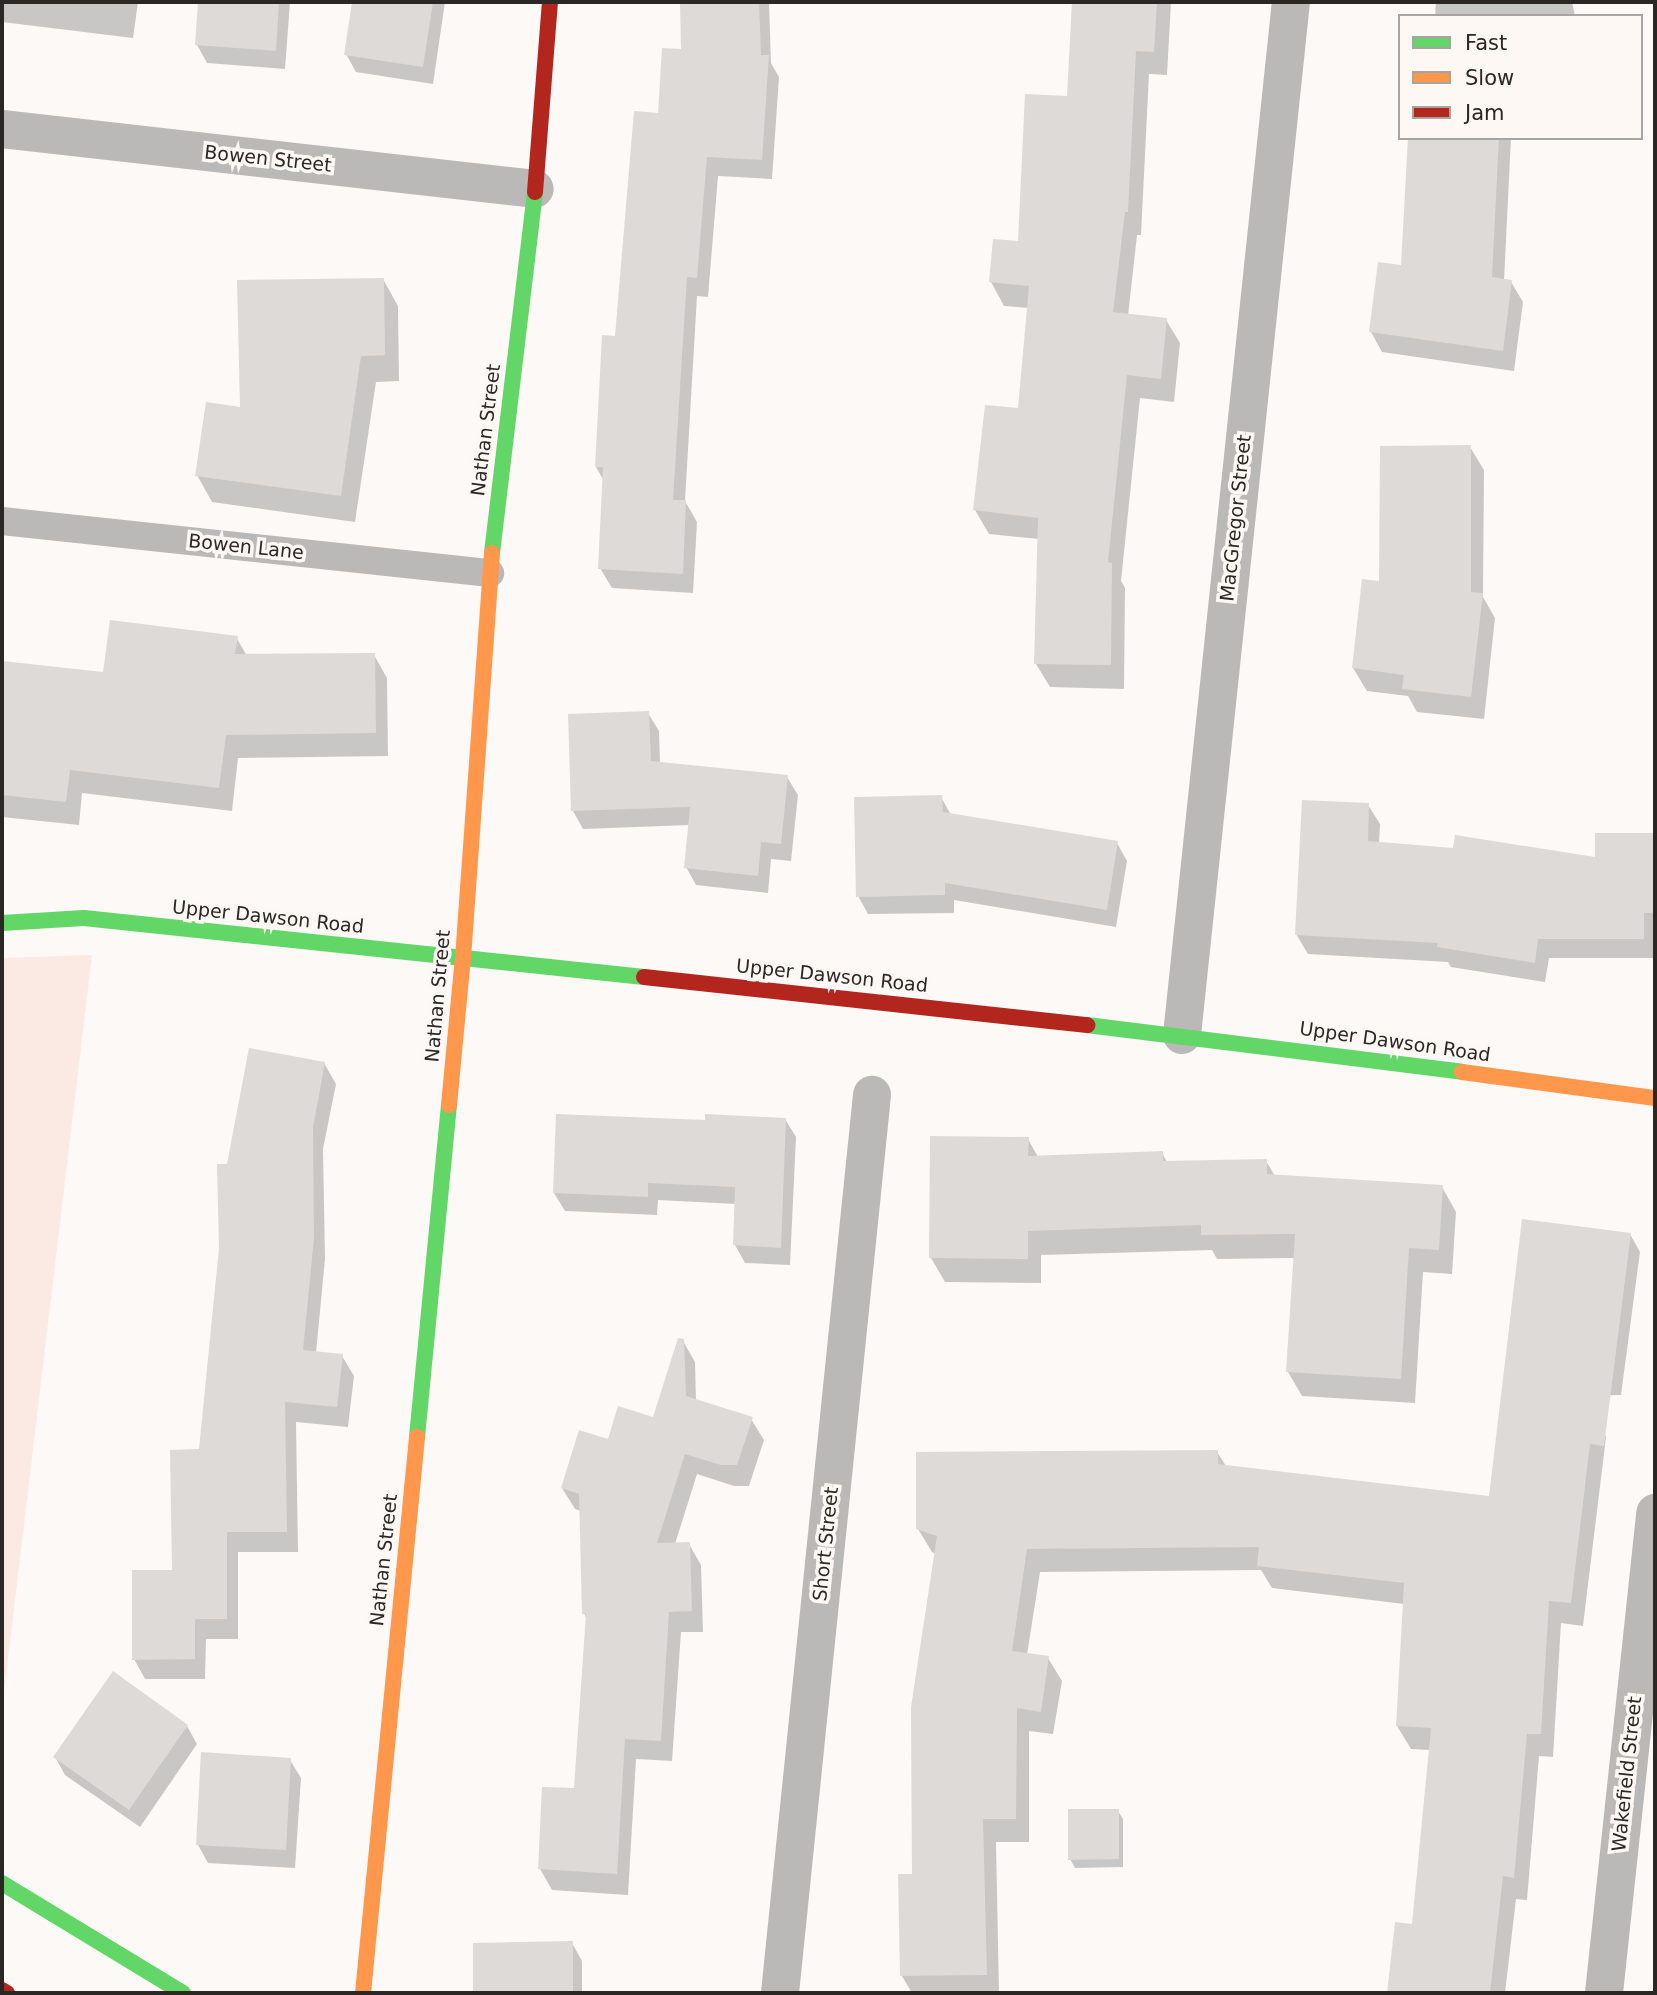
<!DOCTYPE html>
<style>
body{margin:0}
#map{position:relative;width:1657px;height:1995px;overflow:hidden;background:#fcf9f7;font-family:"DejaVu Sans",sans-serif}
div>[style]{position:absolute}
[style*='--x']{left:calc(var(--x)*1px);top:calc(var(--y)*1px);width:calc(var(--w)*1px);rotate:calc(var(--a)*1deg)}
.green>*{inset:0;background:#fbeae3}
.shadow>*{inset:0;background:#0003}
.building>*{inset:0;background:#dddad8}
.lane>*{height:28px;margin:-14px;padding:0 14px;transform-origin:14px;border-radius:14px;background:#bbb9b8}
.street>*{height:38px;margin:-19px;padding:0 19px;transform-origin:19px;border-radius:19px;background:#bbb9b8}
.fast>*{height:16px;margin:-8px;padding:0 8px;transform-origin:8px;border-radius:8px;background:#63d668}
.slow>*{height:16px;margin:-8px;padding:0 8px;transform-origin:8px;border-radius:8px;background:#ff974d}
.jam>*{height:16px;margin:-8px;padding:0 8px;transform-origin:8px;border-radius:8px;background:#b3261e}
span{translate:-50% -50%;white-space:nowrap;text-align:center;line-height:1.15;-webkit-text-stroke:7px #fef8f5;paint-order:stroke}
.street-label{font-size:19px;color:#2a2725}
.frame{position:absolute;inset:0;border:4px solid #2a2725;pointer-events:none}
.legend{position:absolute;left:1398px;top:14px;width:245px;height:126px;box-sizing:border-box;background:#fef8f5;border:2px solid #a9a4a2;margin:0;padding:9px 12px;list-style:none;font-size:21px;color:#2a2725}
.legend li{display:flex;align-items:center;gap:14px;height:35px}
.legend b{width:35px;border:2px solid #a9a4a2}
</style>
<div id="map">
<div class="green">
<i style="clip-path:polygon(92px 955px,2px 1709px,2px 958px)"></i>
</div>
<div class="shadow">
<i style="clip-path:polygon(2px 2px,138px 2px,133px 38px,2px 22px)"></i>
<i style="clip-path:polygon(200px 2px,290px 2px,285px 69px,207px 63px,197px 45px)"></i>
<i style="clip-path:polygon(354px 2px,445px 2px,433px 84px,356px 72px,346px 54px)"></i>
<i style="clip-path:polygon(682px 2px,769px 2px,771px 63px,779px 77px,772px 179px,718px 176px,708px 297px,697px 296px,685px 501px,697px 522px,693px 593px,612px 588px,600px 568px,604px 481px,596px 467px,617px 338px,659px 115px,683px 51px)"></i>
<i style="clip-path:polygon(1074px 2px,1171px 2px,1167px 75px,1149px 74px,1141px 235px,1137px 235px,1128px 316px,1166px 320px,1180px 343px,1174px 402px,1140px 398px,1121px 581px,1125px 588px,1124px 689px,1050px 687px,1036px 664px,1039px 539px,989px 534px,975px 510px,1019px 410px,1029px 308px,1004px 306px,991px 282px,1019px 243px,1069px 98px)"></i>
<i style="clip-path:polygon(1436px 2px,1572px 2px,1575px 16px,1435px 16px)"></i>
<i style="clip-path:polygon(1410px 138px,1511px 138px,1504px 281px,1511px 282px,1523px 302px,1514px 371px,1382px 352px,1371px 332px,1403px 267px)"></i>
<i style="clip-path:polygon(383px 279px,398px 306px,399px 381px,376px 382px,355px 522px,212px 502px,197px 475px,242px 410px)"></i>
<i style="clip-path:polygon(2px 366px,4px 371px,2px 398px)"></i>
<i style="clip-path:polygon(1470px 447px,1484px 470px,1483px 597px,1495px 618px,1484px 719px,1417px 712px,1408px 696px,1367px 691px,1353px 668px,1381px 583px)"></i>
<i style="clip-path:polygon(236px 637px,247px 656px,374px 655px,387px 678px,388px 756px,238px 758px,232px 811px,82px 793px,79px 825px,2px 817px,2px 663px,105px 674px)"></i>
<i style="clip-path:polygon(648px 713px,659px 731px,660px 764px,787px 777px,798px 795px,791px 861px,771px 859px,768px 893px,696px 885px,686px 867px,690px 825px,583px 829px,573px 811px)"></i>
<i style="clip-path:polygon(941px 797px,951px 815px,1117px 843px,1127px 861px,1116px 927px,954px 900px,954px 913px,868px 914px,858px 896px)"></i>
<i style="clip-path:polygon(1368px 805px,1380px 824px,1379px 844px,1597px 859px,1597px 835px,1655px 834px,1655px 958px,1549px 958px,1545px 982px,1451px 967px,1448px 962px,1308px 954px,1296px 934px)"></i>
<i style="clip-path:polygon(324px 1063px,336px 1084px,323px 1149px,325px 1259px,316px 1353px,342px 1356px,354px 1376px,348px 1427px,296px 1422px,298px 1552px,238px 1552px,238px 1639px,206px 1639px,205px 1679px,145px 1679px,134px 1659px,174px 1572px,201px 1451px,228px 1166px)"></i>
<i style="clip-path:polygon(785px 1119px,796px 1137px,790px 1265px,745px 1263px,735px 1245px,736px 1204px,658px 1200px,657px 1215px,565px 1211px,554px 1193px)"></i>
<i style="clip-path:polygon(1028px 1139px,1038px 1157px,1162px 1153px,1167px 1162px,1266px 1161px,1275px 1176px,1442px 1187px,1456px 1212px,1452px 1274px,1423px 1272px,1415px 1403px,1302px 1396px,1288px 1372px,1295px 1258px,1217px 1259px,1212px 1250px,1041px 1255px,1041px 1283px,945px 1282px,931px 1258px)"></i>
<i style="clip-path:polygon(1523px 1221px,1630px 1234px,1640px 1252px,1621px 1395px,1518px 1397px,1593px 1414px,1606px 1437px,1583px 1626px,1561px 1623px,1553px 1757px,1539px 1756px,1527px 1900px,1516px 1899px,1505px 1993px,1389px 1993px,1397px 1924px,1413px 1926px,1430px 1750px,1411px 1749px,1397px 1726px,1404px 1604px,1272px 1588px,1261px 1570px,1040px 1572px,1027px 1655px,1048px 1658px,1062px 1681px,1053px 1734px,1029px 1731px,1029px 1842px,996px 1842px,999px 1993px,912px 1993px,902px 1976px,900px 1876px,914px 1875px,913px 1707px,936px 1554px,932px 1552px,918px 1529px,918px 1454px,1217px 1452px,1226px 1466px,1491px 1498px,1503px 1395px,1516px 1398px,1505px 1379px)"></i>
<i style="clip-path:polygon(683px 1341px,695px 1362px,696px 1401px,751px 1419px,764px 1440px,749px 1486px,734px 1486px,697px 1474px,675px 1544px,689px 1544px,701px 1565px,703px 1632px,681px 1632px,672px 1761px,636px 1759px,628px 1895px,552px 1890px,540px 1869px,576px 1790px,587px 1620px,584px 1613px,581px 1511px,575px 1509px,562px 1488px,610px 1441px,654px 1420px)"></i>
<i style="clip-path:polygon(187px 1726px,197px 1744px,140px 1827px,65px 1775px,55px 1757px)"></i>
<i style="clip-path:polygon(290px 1760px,301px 1778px,295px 1868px,208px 1863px,198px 1845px)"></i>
<i style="clip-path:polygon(1118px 1811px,1123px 1819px,1123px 1867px,1075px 1868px,1070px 1859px)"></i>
<i style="clip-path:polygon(572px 1943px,582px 1961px,582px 1993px,475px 1993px,475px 1945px)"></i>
</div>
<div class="building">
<i style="clip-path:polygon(198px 2px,279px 2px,276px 51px,195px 45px)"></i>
<i style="clip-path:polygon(352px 2px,433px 2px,423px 67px,344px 55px)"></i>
<i style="clip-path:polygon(680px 2px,759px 2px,761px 55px,769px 55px,762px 160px,707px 157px,697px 278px,687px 277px,673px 500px,686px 500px,683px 574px,598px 569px,603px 467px,595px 467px,602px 335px,615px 336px,634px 111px,658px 113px,662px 48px,681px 49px)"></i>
<i style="clip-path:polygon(1072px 2px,1157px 2px,1154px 52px,1136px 51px,1128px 212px,1125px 212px,1113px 312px,1167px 318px,1161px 379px,1127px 375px,1108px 562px,1112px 563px,1111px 665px,1034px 664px,1038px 518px,973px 510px,985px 405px,1018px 408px,1029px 286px,989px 282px,993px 239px,1018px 241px,1025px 94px,1067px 96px)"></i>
<i style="clip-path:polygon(1408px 138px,1499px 138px,1492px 277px,1512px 280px,1503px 351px,1369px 332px,1378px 262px,1401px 265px)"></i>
<i style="clip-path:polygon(384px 278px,385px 355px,361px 356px,341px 496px,195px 476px,206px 402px,240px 407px,237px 280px)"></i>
<i style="clip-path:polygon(1471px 445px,1471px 592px,1483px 593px,1471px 697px,1402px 689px,1404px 675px,1352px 668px,1362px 579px,1379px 581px,1380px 446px)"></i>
<i style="clip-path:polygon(110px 620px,238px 636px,235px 654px,375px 653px,376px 733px,226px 735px,219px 788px,70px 770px,66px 802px,2px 795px,2px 661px,103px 672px)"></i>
<i style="clip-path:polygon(649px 711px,651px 761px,788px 775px,781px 844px,761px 842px,758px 876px,684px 868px,690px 807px,571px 811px,568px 714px)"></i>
<i style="clip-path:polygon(942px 795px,943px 812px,1118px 841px,1107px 910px,945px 883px,945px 895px,856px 897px,854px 797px)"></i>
<i style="clip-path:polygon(1302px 800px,1369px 803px,1368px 841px,1453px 848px,1455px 835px,1595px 857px,1595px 833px,1655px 833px,1655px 913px,1644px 913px,1644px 939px,1538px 939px,1535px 963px,1437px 947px,1438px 943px,1295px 935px)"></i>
<i style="clip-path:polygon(249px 1048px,325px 1062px,313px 1128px,314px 1238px,303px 1350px,343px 1354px,337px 1407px,285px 1402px,287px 1532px,227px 1532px,227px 1619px,195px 1619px,195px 1659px,132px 1660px,132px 1570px,172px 1570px,170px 1450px,199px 1449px,219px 1248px,217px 1164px,227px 1164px)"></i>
<i style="clip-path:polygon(556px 1114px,705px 1120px,705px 1114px,786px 1118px,781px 1248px,733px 1245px,735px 1187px,648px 1183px,648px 1197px,553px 1193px)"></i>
<i style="clip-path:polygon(930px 1136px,1029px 1137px,1028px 1156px,1163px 1151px,1163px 1161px,1267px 1159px,1267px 1174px,1443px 1185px,1439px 1250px,1409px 1248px,1401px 1379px,1286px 1372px,1295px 1234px,1201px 1235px,1201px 1225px,1028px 1231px,1028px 1259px,929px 1258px)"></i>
<i style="clip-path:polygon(1522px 1219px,1631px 1233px,1604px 1446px,1590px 1444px,1571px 1603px,1549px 1601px,1541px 1734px,1527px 1734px,1514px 1878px,1503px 1876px,1490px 1993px,1387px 1993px,1395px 1922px,1412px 1924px,1431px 1728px,1396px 1726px,1404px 1583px,1257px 1566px,1259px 1547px,1027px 1549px,1012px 1651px,1049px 1656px,1041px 1712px,1017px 1708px,1016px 1819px,983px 1819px,987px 1975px,900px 1976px,898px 1874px,912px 1874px,911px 1707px,937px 1536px,916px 1529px,916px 1452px,1218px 1450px,1218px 1464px,1489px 1496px)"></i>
<i style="clip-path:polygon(678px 1338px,684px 1339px,686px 1396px,753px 1417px,737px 1465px,721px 1465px,685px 1454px,657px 1543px,690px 1542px,692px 1611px,669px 1612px,661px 1741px,625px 1739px,617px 1874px,538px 1869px,542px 1787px,574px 1788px,586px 1614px,582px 1614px,579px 1494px,561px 1488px,579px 1430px,608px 1439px,618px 1406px,653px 1417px)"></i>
<i style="clip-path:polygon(113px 1671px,188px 1725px,129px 1810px,53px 1757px)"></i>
<i style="clip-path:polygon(201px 1752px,291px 1758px,286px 1850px,196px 1845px)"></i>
<i style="clip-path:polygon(1068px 1809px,1119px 1809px,1119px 1859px,1068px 1860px)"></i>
<i style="clip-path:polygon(573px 1941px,573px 1993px,473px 1993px,473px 1943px)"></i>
</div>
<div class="lane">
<i style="--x:2;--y:521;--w:491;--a:6.1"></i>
</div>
<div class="street">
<i style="--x:2;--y:129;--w:536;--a:6.42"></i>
<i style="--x:1182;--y:1035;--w:1039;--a:-83.98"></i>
<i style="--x:780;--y:1993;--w:903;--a:-84.15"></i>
<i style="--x:1604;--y:1993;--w:483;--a:-83.9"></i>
</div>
<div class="fast">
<i style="--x:492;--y:553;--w:364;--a:-83.2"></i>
<i style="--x:2;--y:923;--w:82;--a:-3.5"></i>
<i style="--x:84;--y:918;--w:563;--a:6.01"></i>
<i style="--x:1087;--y:1025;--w:378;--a:7.1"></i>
<i style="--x:417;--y:1437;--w:334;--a:-84.5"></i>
<i style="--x:2;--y:1883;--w:212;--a:31.3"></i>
</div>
<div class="slow">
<i style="--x:1462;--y:1072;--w:195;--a:7.7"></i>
<i style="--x:449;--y:1105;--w:148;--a:-84.6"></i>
<i style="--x:463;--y:958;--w:406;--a:-85.9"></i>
<i style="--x:363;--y:1993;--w:559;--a:-84.45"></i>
</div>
<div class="jam">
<i style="--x:535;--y:192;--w:191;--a:-85.5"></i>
<i style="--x:644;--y:977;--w:446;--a:6.2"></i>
<i style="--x:2;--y:1990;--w:6;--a:31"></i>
</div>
<div class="street-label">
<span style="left:268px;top:159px;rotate:6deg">Bowen Street</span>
<span style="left:486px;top:430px;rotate:-83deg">Nathan Street</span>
<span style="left:1236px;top:518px;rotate:-84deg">MacGregor Street</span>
<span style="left:246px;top:547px;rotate:6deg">Bowen Lane</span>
<span style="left:268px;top:917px;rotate:6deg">Upper Dawson Road</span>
<span style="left:832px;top:976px;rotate:6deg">Upper Dawson Road</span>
<span style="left:438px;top:996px;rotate:-85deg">Nathan Street</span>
<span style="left:1395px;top:1042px;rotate:8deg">Upper Dawson Road</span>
<span style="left:826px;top:1544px;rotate:-84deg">Short Street</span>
<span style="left:384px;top:1560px;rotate:-84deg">Nathan Street</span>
<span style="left:1627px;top:1774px;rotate:-84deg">Wakefield Street</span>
</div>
<div class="frame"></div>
<ul class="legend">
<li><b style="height:9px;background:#63d668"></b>Fast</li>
<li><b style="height:9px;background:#ff974d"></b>Slow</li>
<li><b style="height:9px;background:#b3261e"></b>Jam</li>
</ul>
</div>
